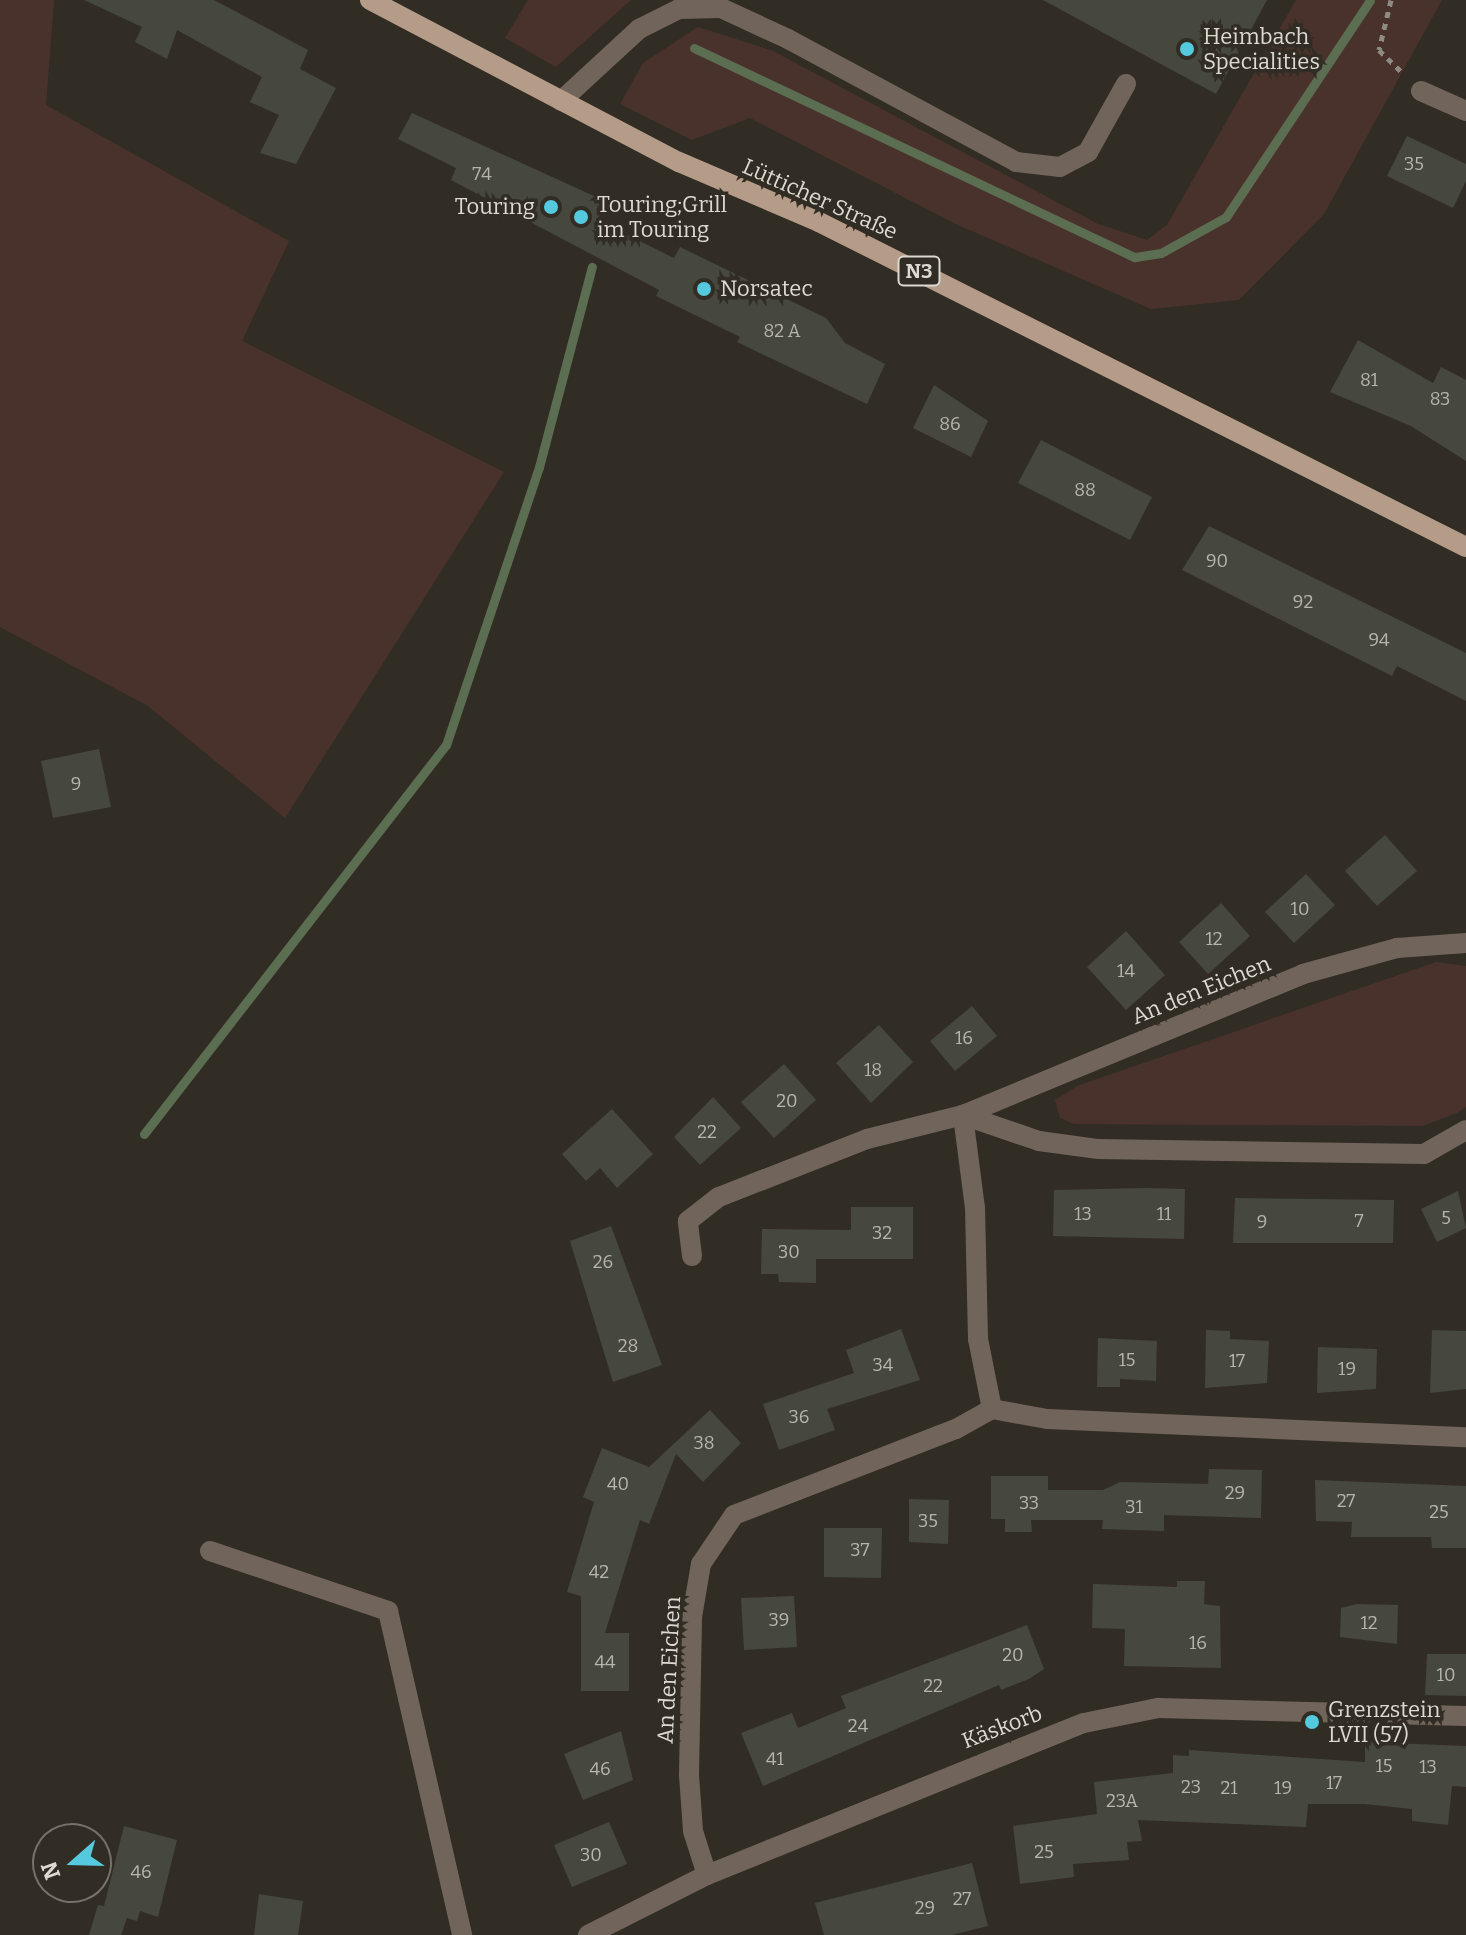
<!DOCTYPE html>
<meta charset="utf-8">
<style>
body{margin:0}
#map{position:relative;width:1466px;height:1935px;overflow:hidden;background:#312d24;font-family:Bitter,serif}
div>[style]{position:absolute}
[style*='--x']{left:calc(var(--x)*1px);top:calc(var(--y)*1px);width:calc(var(--w)*1px);rotate:calc(var(--a)*1deg)}
.green>*{inset:0;background:#4a322c}
.stream>*{height:9px;margin:-4.5px;padding:0 4.5px;transform-origin:4.5px;border-radius:4.5px;background:#5b6e52}
.building>*{inset:0;background:#46473d}
.path>*{height:5px;margin-top:-2.5px;transform-origin:0;background:repeating-linear-gradient(90deg,#8e8b84 0 6px,transparent 0 12px)}
.minor>*{height:20px;margin:-10px;padding:0 10px;transform-origin:10px;border-radius:10px;background:#71655b}
.major>*{height:20px;margin:-10px;padding:0 10px;transform-origin:10px;border-radius:10px;background:#b59c88}
.dots>*{width:22px;height:22px;translate:-50% -50%;box-sizing:border-box;border:4px solid #312d24;border-radius:50%}
span{translate:-50% -50%;white-space:nowrap;text-align:center;line-height:1.15;-webkit-text-stroke:7px #312d24;paint-order:stroke}
.number-label{font-size:18px;color:#b7b5ae}
.number-label span{-webkit-text-stroke-width:0}
.shield-label span{padding:2px 6px;background:#312d24;border:2px solid;border-radius:6px;-webkit-text-stroke-width:0}
.shield-label{font-size:20px;color:#dddad4;font-weight:700}
.poi-label{font-size:22px;color:#dddad4}
.left{translate:0 -50%;text-align:left}
.right{translate:-100% -50%;text-align:right}
.street-label{font-size:22px;color:#dddad4}
.north{position:absolute;left:32px;top:1823px;width:80px;height:80px;box-sizing:border-box;background:#312d24;border:2px solid #76726a;border-radius:50%;rotate:250deg;font-size:22px;font-weight:700;line-height:32px;text-align:center;color:#dddad4}
.north::after{content:'';display:block;margin:auto;width:28px;height:36px;background:#55cadf;clip-path:polygon(50% 0,100% 100%,50% 72%,0 100%)}
</style>
<div id="map">
<div class="green">
<i style="clip-path:polygon(0 0,54px 0,46px 105px,289px 241px,242px 341px,504px 472px,285px 818px,148px 706px,0 627px)"></i>
<i style="clip-path:polygon(528px 0,631px 0,556px 67px,505px 38px)"></i>
<i style="clip-path:polygon(1296px 0,1442px 0,1324px 214px,1239px 300px,1151px 309px,958px 225px,750px 118px,692px 140px,620px 104px,643px 63px,698px 27px,773px 51px,1098px 224px,1147px 240px,1167px 225px)"></i>
<i style="clip-path:polygon(1436px 962px,1466px 966px,1466px 1107px,1457px 1113px,1423px 1126px,1074px 1124px,1060px 1118px,1055px 1100px,1077px 1086px)"></i>
</div>
<div class="stream">
<i style="--x:694;--y:48;--w:488;--a:25.4"></i>
<i style="--x:1135;--y:257;--w:26;--a:-9"></i>
<i style="--x:1161;--y:253;--w:74;--a:-29"></i>
<i style="--x:1226;--y:217;--w:260;--a:-56.4"></i>
<i style="--x:144;--y:1134;--w:492;--a:-52.2"></i>
<i style="--x:446;--y:745;--w:293;--a:-71.5"></i>
<i style="--x:539;--y:467;--w:207;--a:-75.2"></i>
</div>
<div class="building">
<i style="clip-path:polygon(84px 0,214px 0,308px 50px,300px 69px,336px 88px,296px 164px,260px 153px,279px 115px,250px 102px,262px 77px,177px 30px,167px 59px,135px 42px,142px 27px)"></i>
<i style="clip-path:polygon(1043px 0,1267px 0,1216px 94px)"></i>
<i style="clip-path:polygon(412px 113px,607px 202px,597px 220px,674px 258px,680px 247px,826px 318px,845px 343px,885px 364px,867px 404px,737px 342px,740px 337px,656px 296px,659px 290px,451px 180px,456px 168px,398px 139px)"></i>
<i style="clip-path:polygon(1407px 136px,1466px 164px,1466px 181px,1453px 208px,1387px 176px)"></i>
<i style="clip-path:polygon(1358px 340px,1433px 383px,1441px 367px,1466px 380px,1466px 461px,1411px 426px,1330px 392px)"></i>
<i style="clip-path:polygon(934px 385px,988px 421px,971px 457px,913px 428px)"></i>
<i style="clip-path:polygon(1041px 440px,1152px 497px,1130px 540px,1018px 483px)"></i>
<i style="clip-path:polygon(1209px 526px,1466px 653px,1466px 701px,1397px 666px,1392px 676px,1182px 570px)"></i>
<i style="clip-path:polygon(99px 749px,111px 807px,53px 818px,41px 761px)"></i>
<i style="clip-path:polygon(1385px 835px,1417px 871px,1377px 906px,1345px 871px)"></i>
<i style="clip-path:polygon(1306px 874px,1335px 905px,1294px 943px,1265px 912px)"></i>
<i style="clip-path:polygon(1221px 903px,1250px 936px,1208px 974px,1179px 942px)"></i>
<i style="clip-path:polygon(1126px 931px,1165px 975px,1126px 1010px,1087px 967px)"></i>
<i style="clip-path:polygon(972px 1006px,997px 1036px,955px 1071px,930px 1041px)"></i>
<i style="clip-path:polygon(879px 1025px,913px 1062px,871px 1103px,836px 1063px)"></i>
<i style="clip-path:polygon(784px 1064px,816px 1100px,774px 1138px,741px 1102px)"></i>
<i style="clip-path:polygon(713px 1097px,741px 1128px,700px 1165px,674px 1137px)"></i>
<i style="clip-path:polygon(612px 1109px,653px 1154px,617px 1188px,600px 1168px,586px 1181px,562px 1154px)"></i>
<i style="clip-path:polygon(1145px 1188px,1185px 1189px,1184px 1239px,1053px 1236px,1054px 1190px)"></i>
<i style="clip-path:polygon(1458px 1191px,1466px 1228px,1437px 1242px,1421px 1209px)"></i>
<i style="clip-path:polygon(1235px 1198px,1394px 1200px,1393px 1243px,1233px 1243px)"></i>
<i style="clip-path:polygon(851px 1207px,913px 1207px,913px 1259px,816px 1259px,816px 1283px,779px 1282px,778px 1274px,761px 1274px,762px 1229px,851px 1230px)"></i>
<i style="clip-path:polygon(611px 1226px,662px 1365px,613px 1382px,570px 1241px)"></i>
<i style="clip-path:polygon(901px 1329px,920px 1380px,827px 1409px,835px 1430px,779px 1450px,763px 1404px,854px 1373px,846px 1350px)"></i>
<i style="clip-path:polygon(1206px 1330px,1230px 1331px,1230px 1339px,1269px 1341px,1267px 1383px,1205px 1388px)"></i>
<i style="clip-path:polygon(1432px 1330px,1466px 1331px,1466px 1389px,1430px 1393px)"></i>
<i style="clip-path:polygon(1098px 1338px,1157px 1341px,1156px 1381px,1120px 1379px,1120px 1387px,1097px 1387px)"></i>
<i style="clip-path:polygon(1318px 1347px,1377px 1349px,1376px 1389px,1317px 1393px)"></i>
<i style="clip-path:polygon(710px 1410px,741px 1443px,703px 1482px,676px 1454px,649px 1524px,640px 1520px,605px 1633px,629px 1633px,629px 1691px,581px 1691px,581px 1596px,567px 1592px,594px 1502px,583px 1497px,602px 1448px,649px 1467px)"></i>
<i style="clip-path:polygon(1209px 1469px,1262px 1470px,1261px 1518px,1164px 1515px,1164px 1531px,1102px 1529px,1103px 1520px,1031px 1520px,1032px 1532px,1005px 1532px,1005px 1519px,991px 1519px,991px 1476px,1048px 1476px,1048px 1490px,1103px 1490px,1120px 1482px,1208px 1484px)"></i>
<i style="clip-path:polygon(1315px 1480px,1466px 1486px,1466px 1548px,1432px 1548px,1431px 1537px,1351px 1537px,1352px 1522px,1316px 1521px)"></i>
<i style="clip-path:polygon(909px 1499px,949px 1500px,948px 1544px,909px 1542px)"></i>
<i style="clip-path:polygon(824px 1528px,882px 1528px,881px 1578px,824px 1577px)"></i>
<i style="clip-path:polygon(1177px 1581px,1205px 1581px,1204px 1604px,1220px 1606px,1221px 1668px,1124px 1666px,1125px 1629px,1092px 1628px,1093px 1584px,1177px 1587px)"></i>
<i style="clip-path:polygon(794px 1596px,797px 1647px,744px 1650px,741px 1598px)"></i>
<i style="clip-path:polygon(1357px 1604px,1398px 1605px,1397px 1644px,1340px 1637px,1341px 1608px)"></i>
<i style="clip-path:polygon(1027px 1625px,1044px 1669px,1029px 1679px,1001px 1690px,999px 1685px,763px 1786px,741px 1733px,792px 1713px,798px 1728px,846px 1708px,841px 1696px)"></i>
<i style="clip-path:polygon(1427px 1654px,1466px 1654px,1466px 1696px,1425px 1695px)"></i>
<i style="clip-path:polygon(621px 1731px,633px 1780px,583px 1800px,564px 1754px)"></i>
<i style="clip-path:polygon(1365px 1742px,1466px 1746px,1466px 1787px,1452px 1786px,1448px 1825px,1412px 1821px,1412px 1809px,1364px 1804px,1308px 1804px,1306px 1827px,1138px 1820px,1142px 1841px,1127px 1842px,1129px 1860px,1073px 1864px,1074px 1877px,1020px 1884px,1013px 1826px,1097px 1814px,1094px 1782px,1173px 1773px,1173px 1755px,1189px 1756px,1189px 1750px,1365px 1762px)"></i>
<i style="clip-path:polygon(609px 1822px,627px 1864px,572px 1887px,554px 1845px)"></i>
<i style="clip-path:polygon(124px 1826px,177px 1840px,158px 1917px,140px 1911px,137px 1921px,127px 1918px,121px 1935px,89px 1935px,98px 1905px,104px 1906px)"></i>
<i style="clip-path:polygon(972px 1863px,988px 1926px,952px 1935px,824px 1935px,815px 1903px)"></i>
<i style="clip-path:polygon(259px 1894px,303px 1901px,298px 1935px,254px 1935px)"></i>
</div>
<div class="path">
<i style="--x:1391;--y:0;--w:51;--a:103.5"></i>
<i style="--x:1379;--y:50;--w:33;--a:44"></i>
</div>
<div class="minor">
<i style="--x:1421;--y:91;--w:49;--a:24"></i>
<i style="--x:561;--y:101;--w:106;--a:-42.7"></i>
<i style="--x:639;--y:29;--w:45;--a:-26.6"></i>
<i style="--x:679;--y:9;--w:42;--a:-1.4"></i>
<i style="--x:721;--y:8;--w:74;--a:24.8"></i>
<i style="--x:788;--y:39;--w:259;--a:28.3"></i>
<i style="--x:1016;--y:162;--w:44;--a:6.5"></i>
<i style="--x:1060;--y:167;--w:32;--a:-28"></i>
<i style="--x:1088;--y:152;--w:78;--a:-60.8"></i>
<i style="--x:692;--y:1256;--w:35;--a:-97"></i>
<i style="--x:688;--y:1221;--w:39;--a:-38"></i>
<i style="--x:719;--y:1197;--w:159;--a:-21.4"></i>
<i style="--x:867;--y:1139;--w:99;--a:-14"></i>
<i style="--x:963;--y:1115;--w:80;--a:18.9"></i>
<i style="--x:1039;--y:1141;--w:60;--a:7.7"></i>
<i style="--x:1098;--y:1149;--w:326;--a:0.9"></i>
<i style="--x:1424;--y:1154;--w:48;--a:-29.7"></i>
<i style="--x:992;--y:1409;--w:56;--a:10.3"></i>
<i style="--x:1047;--y:1419;--w:419;--a:2.5"></i>
<i style="--x:210;--y:1551;--w:188;--a:18.6"></i>
<i style="--x:388;--y:1611;--w:332;--a:77.1"></i>
<i style="--x:707;--y:1875;--w:46;--a:-107.7"></i>
<i style="--x:693;--y:1831;--w:56;--a:-94.1"></i>
<i style="--x:689;--y:1775;--w:158;--a:-88.9"></i>
<i style="--x:692;--y:1617;--w:54;--a:-80.4"></i>
<i style="--x:701;--y:1564;--w:59;--a:-56"></i>
<i style="--x:734;--y:1515;--w:238;--a:-21.2"></i>
<i style="--x:956;--y:1429;--w:41;--a:-29.1"></i>
<i style="--x:992;--y:1409;--w:71;--a:-101.3"></i>
<i style="--x:978;--y:1339;--w:131;--a:-91.3"></i>
<i style="--x:975;--y:1208;--w:94;--a:-97.4"></i>
<i style="--x:963;--y:1115;--w:368;--a:-22.5"></i>
<i style="--x:1303;--y:974;--w:98;--a:-15.5"></i>
<i style="--x:1397;--y:948;--w:69;--a:-4.1"></i>
<i style="--x:588;--y:1935;--w:133;--a:-26.8"></i>
<i style="--x:707;--y:1875;--w:406;--a:-22"></i>
<i style="--x:1084;--y:1723;--w:76;--a:-11.5"></i>
<i style="--x:1158;--y:1708;--w:308;--a:1.5"></i>
</div>
<div class="major">
<i style="--x:370;--y:0;--w:349;--a:27.7"></i>
<i style="--x:679;--y:162;--w:152;--a:23.2"></i>
<i style="--x:819;--y:222;--w:724;--a:26.67"></i>
</div>
<div class="dots">
<i style="left:1187px;top:49px;background:#55cadf"></i>
<i style="left:551px;top:207px;background:#55cadf"></i>
<i style="left:581px;top:217px;background:#55cadf"></i>
<i style="left:704px;top:289px;background:#55cadf"></i>
<i style="left:1312px;top:1722px;background:#55cadf"></i>
</div>
<div class="number-label">
<span style="left:1414px;top:164px">35</span>
<span style="left:482px;top:174px">74</span>
<span style="left:782px;top:331px">82 A</span>
<span style="left:1369px;top:380px">81</span>
<span style="left:1440px;top:399px">83</span>
<span style="left:950px;top:424px">86</span>
<span style="left:1085px;top:490px">88</span>
<span style="left:1217px;top:561px">90</span>
<span style="left:1303px;top:602px">92</span>
<span style="left:1379px;top:640px">94</span>
<span style="left:76px;top:784px">9</span>
<span style="left:1300px;top:909px">10</span>
<span style="left:1214px;top:939px">12</span>
<span style="left:1126px;top:971px">14</span>
<span style="left:964px;top:1038px">16</span>
<span style="left:873px;top:1070px">18</span>
<span style="left:787px;top:1101px">20</span>
<span style="left:707px;top:1132px">22</span>
<span style="left:1083px;top:1214px">13</span>
<span style="left:1164px;top:1214px">11</span>
<span style="left:1446px;top:1218px">5</span>
<span style="left:1359px;top:1221px">7</span>
<span style="left:1262px;top:1222px">9</span>
<span style="left:882px;top:1233px">32</span>
<span style="left:789px;top:1252px">30</span>
<span style="left:603px;top:1262px">26</span>
<span style="left:628px;top:1346px">28</span>
<span style="left:1127px;top:1360px">15</span>
<span style="left:1237px;top:1361px">17</span>
<span style="left:883px;top:1365px">34</span>
<span style="left:1347px;top:1369px">19</span>
<span style="left:799px;top:1417px">36</span>
<span style="left:704px;top:1443px">38</span>
<span style="left:618px;top:1484px">40</span>
<span style="left:1235px;top:1493px">29</span>
<span style="left:1346px;top:1501px">27</span>
<span style="left:1029px;top:1503px">33</span>
<span style="left:1134px;top:1507px">31</span>
<span style="left:1439px;top:1512px">25</span>
<span style="left:928px;top:1521px">35</span>
<span style="left:860px;top:1550px">37</span>
<span style="left:599px;top:1572px">42</span>
<span style="left:779px;top:1620px">39</span>
<span style="left:1369px;top:1623px">12</span>
<span style="left:1198px;top:1643px">16</span>
<span style="left:1013px;top:1655px">20</span>
<span style="left:605px;top:1662px">44</span>
<span style="left:1446px;top:1675px">10</span>
<span style="left:933px;top:1686px">22</span>
<span style="left:858px;top:1726px">24</span>
<span style="left:775px;top:1759px">41</span>
<span style="left:1384px;top:1766px">15</span>
<span style="left:1428px;top:1767px">13</span>
<span style="left:600px;top:1769px">46</span>
<span style="left:1334px;top:1783px">17</span>
<span style="left:1191px;top:1787px">23</span>
<span style="left:1229px;top:1788px">21</span>
<span style="left:1283px;top:1788px">19</span>
<span style="left:1122px;top:1801px">23A</span>
<span style="left:1044px;top:1852px">25</span>
<span style="left:591px;top:1855px">30</span>
<span style="left:141px;top:1872px">46</span>
<span style="left:962px;top:1899px">27</span>
<span style="left:925px;top:1908px">29</span>
</div>
<div class="shield-label">
<span style="left:919px;top:271px">N3</span>
</div>
<div class="poi-label">
<span class="left" style="left:1203px;top:49px">Heimbach<br>Specialities</span>
<span class="left" style="left:597px;top:217px">Touring;Grill<br>im Touring</span>
<span class="right" style="left:535px;top:207px">Touring</span>
<span class="left" style="left:720px;top:289px">Norsatec</span>
<span class="left" style="left:1328px;top:1722px">Grenzstein<br>LVII (57)</span>
</div>
<div class="street-label">
<span style="left:820px;top:199px;rotate:24deg">Lütticher Straße</span>
<span style="left:1201px;top:990px;rotate:-22deg">An den Eichen</span>
<span style="left:669px;top:1670px;rotate:-87deg">An den Eichen</span>
<span style="left:1002px;top:1727px;rotate:-21deg">Käskorb</span>
</div>
<div class="north">N</div>
</div>
